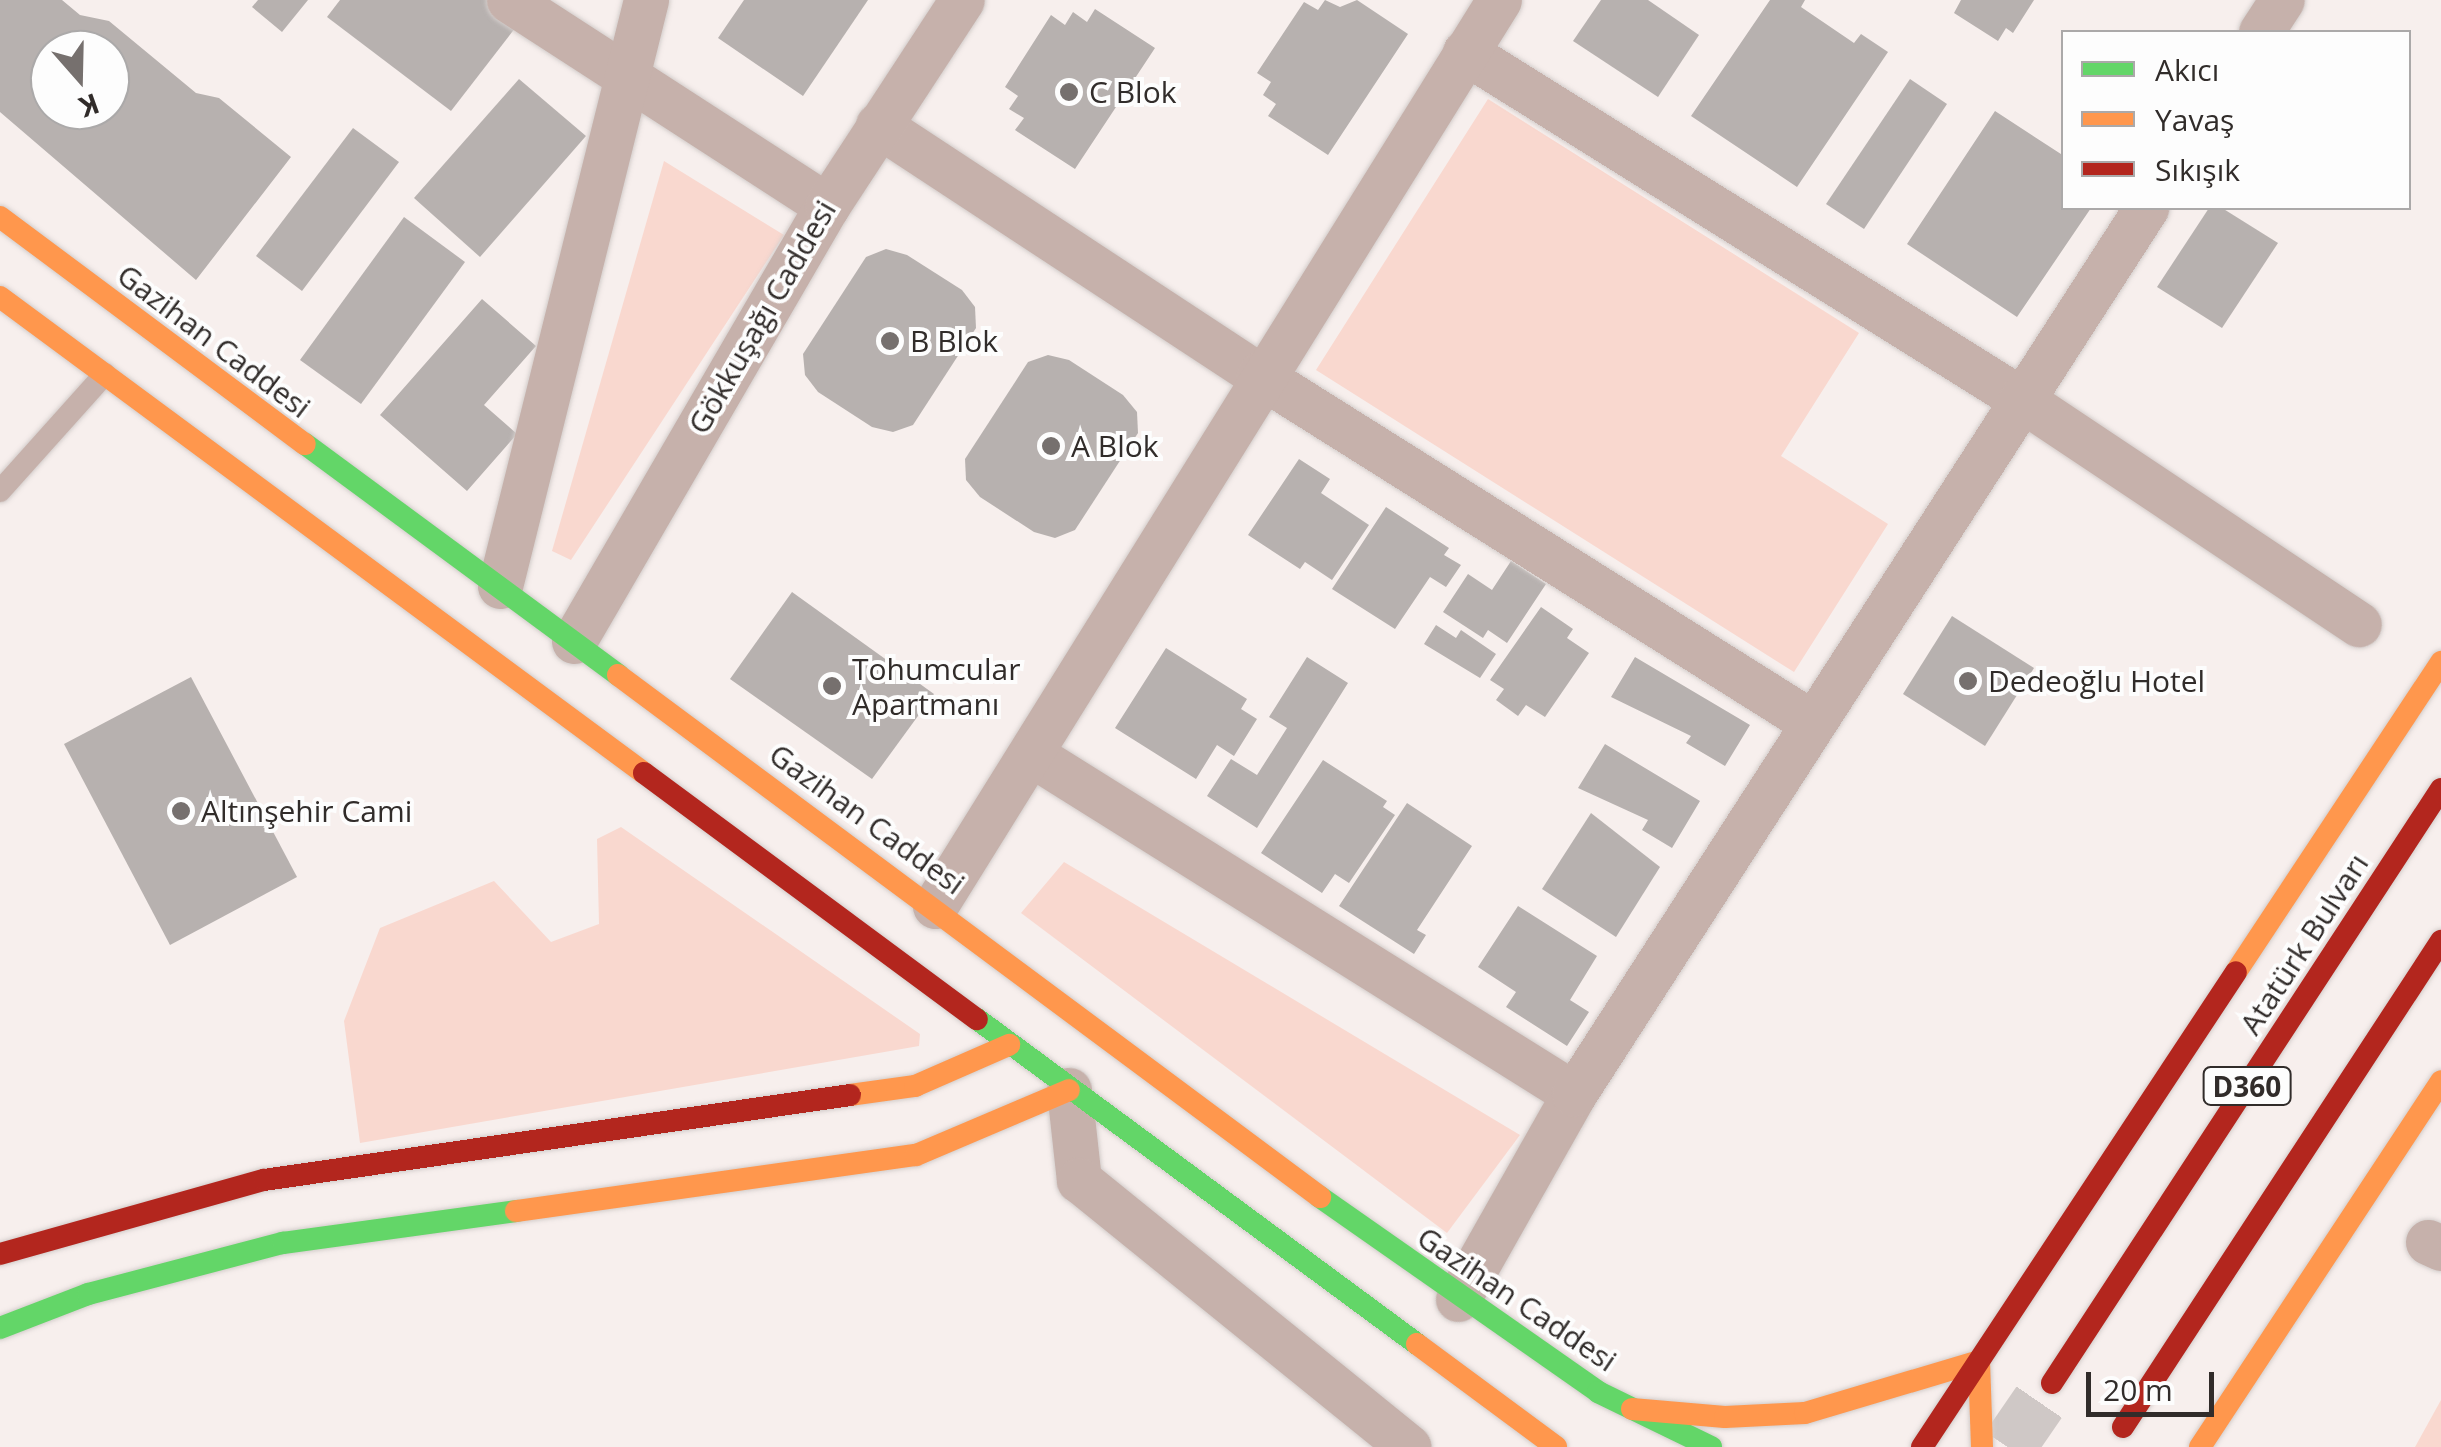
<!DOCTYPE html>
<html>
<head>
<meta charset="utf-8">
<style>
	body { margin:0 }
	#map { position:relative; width:2441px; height:1447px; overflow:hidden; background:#f7efed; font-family:"Open Sans",sans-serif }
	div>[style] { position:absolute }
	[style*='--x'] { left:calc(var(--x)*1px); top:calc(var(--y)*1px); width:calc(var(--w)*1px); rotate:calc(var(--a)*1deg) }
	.green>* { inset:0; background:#f9d8cf }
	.building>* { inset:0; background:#b7b1af }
	.highway-tunnel>* { height:55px; margin-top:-27.5px; transform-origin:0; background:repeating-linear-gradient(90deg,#cfc8c6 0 55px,transparent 0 83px) }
	.roads { filter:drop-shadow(0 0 2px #d3cdcb) drop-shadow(0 0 2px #d3cdcb) }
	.lane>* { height:22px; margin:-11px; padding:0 11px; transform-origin:11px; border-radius:11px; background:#c6b1ab }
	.street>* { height:45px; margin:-22.5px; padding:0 22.5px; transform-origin:22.5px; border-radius:22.5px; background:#c6b1ab }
	.fast>* { height:22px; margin:-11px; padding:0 11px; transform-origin:11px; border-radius:11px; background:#63d668 }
	.slow>* { height:22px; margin:-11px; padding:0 11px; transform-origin:11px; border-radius:11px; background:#ff974d }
	.jam>* { height:22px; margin:-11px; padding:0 11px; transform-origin:11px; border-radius:11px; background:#b3261e }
	.dots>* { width:28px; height:28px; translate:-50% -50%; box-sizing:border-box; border:5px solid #fdfdfd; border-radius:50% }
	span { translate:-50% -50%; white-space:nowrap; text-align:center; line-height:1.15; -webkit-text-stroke:8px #fdfdfd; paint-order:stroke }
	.shield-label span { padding:2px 8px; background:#fdfdfd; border:2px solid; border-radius:8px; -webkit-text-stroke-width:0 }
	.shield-label { font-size:28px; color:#312c2a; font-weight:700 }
	.poi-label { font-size:30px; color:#312c2a }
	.left { translate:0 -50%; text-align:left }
	.street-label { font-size:30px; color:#312c2a }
	.legend { position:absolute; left:2061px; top:30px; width:350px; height:180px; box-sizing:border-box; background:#fdfdfd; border:2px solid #aba9a9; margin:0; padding:12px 18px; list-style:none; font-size:30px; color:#312c2a }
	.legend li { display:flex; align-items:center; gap:20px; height:50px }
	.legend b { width:50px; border:2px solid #aba9a9 }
	.north { position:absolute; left:30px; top:30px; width:100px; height:100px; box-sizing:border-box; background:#fdfdfd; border:2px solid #aba9a9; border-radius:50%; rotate:160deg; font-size:28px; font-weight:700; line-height:40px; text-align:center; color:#312c2a }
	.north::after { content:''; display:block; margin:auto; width:35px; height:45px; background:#76706e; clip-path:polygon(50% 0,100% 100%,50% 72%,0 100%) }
	.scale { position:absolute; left:2086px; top:1372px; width:128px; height:45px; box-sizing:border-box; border:5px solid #312c2a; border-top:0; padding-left:12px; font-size:30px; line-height:35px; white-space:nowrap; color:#312c2a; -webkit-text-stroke:8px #fdfdfd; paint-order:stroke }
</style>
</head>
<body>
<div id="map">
	<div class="green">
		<i style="clip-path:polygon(1488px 99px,1859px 333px,1781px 456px,1888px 524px,1794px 672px,1316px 370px)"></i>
		<i style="clip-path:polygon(664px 161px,784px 235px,571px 560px,552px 551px)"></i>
		<i style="clip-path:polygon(621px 827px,920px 1034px,919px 1046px,360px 1143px,344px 1021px,380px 928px,494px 881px,551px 942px,599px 924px,597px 839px)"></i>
		<i style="clip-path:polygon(1064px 862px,1520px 1135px,1447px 1233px,1021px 913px)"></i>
		<i style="clip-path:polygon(2441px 1400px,2441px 1447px,2415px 1447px)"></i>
	</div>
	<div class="building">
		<i style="clip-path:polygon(evenodd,0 0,62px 0,80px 15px,109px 21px,196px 93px,219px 98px,291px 157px,196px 280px,0 112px,0 0,50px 50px,110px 50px,110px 110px,50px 110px,50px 50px)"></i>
		<i style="clip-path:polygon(258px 0,308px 0,282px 32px,252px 7px)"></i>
		<i style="clip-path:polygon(340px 0,488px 0,519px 23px,451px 111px,327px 17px)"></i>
		<i style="clip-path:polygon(744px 0,868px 0,803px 96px,718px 38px)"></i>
		<i style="clip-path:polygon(1325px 0,1340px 7px,1357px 0,1408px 34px,1328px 155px,1268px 116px,1276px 104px,1263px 95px,1271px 82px,1257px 73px,1304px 2px,1318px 10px)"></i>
		<i style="clip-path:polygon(1601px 0,1648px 0,1699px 35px,1658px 97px,1573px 41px)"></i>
		<i style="clip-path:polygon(1770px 0,1805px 0,1801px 7px,1854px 43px,1861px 34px,1888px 52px,1797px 187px,1691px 116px)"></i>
		<i style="clip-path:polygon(1961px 0,2034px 0,2013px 33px,2006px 28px,1998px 41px,1954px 13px)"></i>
		<i style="clip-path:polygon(1095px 9px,1155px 48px,1075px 169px,1015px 130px,1024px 118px,1009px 109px,1018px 96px,1005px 87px,1051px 15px,1065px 25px,1073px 12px,1087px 22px)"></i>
		<i style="clip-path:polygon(519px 79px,586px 136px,480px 257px,414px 198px)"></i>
		<i style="clip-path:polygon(1910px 79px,1947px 104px,1864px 229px,1826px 204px)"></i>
		<i style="clip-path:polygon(1995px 111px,2064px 156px,2064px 208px,2091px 208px,2017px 317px,1907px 244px)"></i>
		<i style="clip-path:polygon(353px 128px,399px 162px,302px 291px,256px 256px)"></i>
		<i style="clip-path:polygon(2209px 208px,2222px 208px,2278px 243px,2222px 328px,2157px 287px)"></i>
		<i style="clip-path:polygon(404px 217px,465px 262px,361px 404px,300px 360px)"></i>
		<i style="clip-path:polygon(886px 249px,907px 255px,962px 290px,975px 307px,976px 328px,913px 425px,893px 432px,872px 427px,818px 392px,805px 375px,803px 354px,866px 257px)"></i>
		<i style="clip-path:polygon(482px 299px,536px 346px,484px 405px,517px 434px,467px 491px,380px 415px)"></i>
		<i style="clip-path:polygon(1048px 355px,1069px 360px,1123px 395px,1137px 412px,1138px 433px,1075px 530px,1055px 538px,1034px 532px,980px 497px,966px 480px,965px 459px,1028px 362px)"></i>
		<i style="clip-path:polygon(1299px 459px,1330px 479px,1321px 493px,1369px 525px,1332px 580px,1305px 562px,1300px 569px,1248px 535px)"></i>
		<i style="clip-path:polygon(1386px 507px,1449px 548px,1444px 555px,1461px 565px,1446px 587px,1430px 577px,1395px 629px,1332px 589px)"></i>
		<i style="clip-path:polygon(1511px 561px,1546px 584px,1507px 643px,1488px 630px,1483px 638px,1443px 612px,1468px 574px,1492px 590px)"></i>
		<i style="clip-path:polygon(792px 592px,934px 694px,872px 779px,730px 679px)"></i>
		<i style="clip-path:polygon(1541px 607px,1573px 629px,1567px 638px,1589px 653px,1545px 717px,1526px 705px,1518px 716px,1496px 700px,1504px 689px,1490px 680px)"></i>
		<i style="clip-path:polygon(1952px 616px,2034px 668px,1985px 746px,1903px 694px)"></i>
		<i style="clip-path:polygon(1436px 625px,1456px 638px,1461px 630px,1496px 654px,1480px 678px,1424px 644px)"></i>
		<i style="clip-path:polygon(1166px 648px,1247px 699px,1241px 709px,1257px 719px,1234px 756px,1217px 745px,1196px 779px,1115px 728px)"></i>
		<i style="clip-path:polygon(1307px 657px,1348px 683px,1257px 828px,1207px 796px,1231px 759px,1257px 775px,1287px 728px,1269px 717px)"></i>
		<i style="clip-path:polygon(1635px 657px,1750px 725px,1725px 766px,1686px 743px,1691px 736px,1611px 697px)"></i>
		<i style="clip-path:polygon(191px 677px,297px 877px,170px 945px,64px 744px)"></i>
		<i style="clip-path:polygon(1605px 744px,1700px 801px,1672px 848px,1642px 830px,1648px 820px,1578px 788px)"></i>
		<i style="clip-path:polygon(1323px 760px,1387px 801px,1383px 807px,1395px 815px,1349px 883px,1335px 874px,1322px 893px,1261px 853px)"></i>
		<i style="clip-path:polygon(1407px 803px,1472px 846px,1417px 930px,1426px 935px,1414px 954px,1339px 906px)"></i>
		<i style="clip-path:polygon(1591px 813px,1660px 867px,1616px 937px,1542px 889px)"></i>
		<i style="clip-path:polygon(1518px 906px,1597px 956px,1570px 1000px,1589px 1012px,1567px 1046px,1506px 1007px,1516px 992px,1478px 967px)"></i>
	</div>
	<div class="highway-tunnel">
		<i style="--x:2008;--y:1447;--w:78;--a:-55.5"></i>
	</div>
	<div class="roads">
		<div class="lane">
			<i style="--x:0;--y:491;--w:157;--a:-48.1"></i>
		</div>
		<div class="street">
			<i style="--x:509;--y:0;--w:379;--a:32.9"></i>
			<i style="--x:2261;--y:32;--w:38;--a:-57"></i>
			<i style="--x:1465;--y:52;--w:655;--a:31.97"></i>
			<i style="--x:2021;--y:399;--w:406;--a:33.7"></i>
			<i style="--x:878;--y:125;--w:456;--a:33.3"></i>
			<i style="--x:1259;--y:375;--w:652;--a:32.15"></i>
			<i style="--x:500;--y:586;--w:604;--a:-76.01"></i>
			<i style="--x:574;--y:641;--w:503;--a:-59.82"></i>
			<i style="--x:827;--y:206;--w:246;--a:-56.8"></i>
			<i style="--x:1034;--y:756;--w:637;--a:32.04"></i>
			<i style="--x:935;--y:906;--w:1067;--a:-58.1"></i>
			<i style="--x:1069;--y:1090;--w:91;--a:83.7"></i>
			<i style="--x:1079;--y:1180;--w:424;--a:39"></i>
			<i style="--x:2428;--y:1242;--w:14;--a:25"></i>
			<i style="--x:1458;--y:1299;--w:236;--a:-60.5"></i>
			<i style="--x:1574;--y:1094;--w:1055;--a:-57.15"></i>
		</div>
		<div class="fast">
			<i style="--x:305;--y:444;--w:389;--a:36.4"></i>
			<i style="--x:977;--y:1019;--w:547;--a:36.45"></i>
			<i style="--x:1320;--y:1197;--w:340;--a:35"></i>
			<i style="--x:1598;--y:1392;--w:126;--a:26"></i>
			<i style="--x:0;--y:1328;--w:94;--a:-21.1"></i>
			<i style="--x:88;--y:1294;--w:202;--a:-14.7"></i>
			<i style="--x:283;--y:1243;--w:235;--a:-7.8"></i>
		</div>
		<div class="slow">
			<i style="--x:0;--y:217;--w:380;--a:36.7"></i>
			<i style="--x:0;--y:297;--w:801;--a:36.47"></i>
			<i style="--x:618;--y:675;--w:875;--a:36.63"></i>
			<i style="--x:2236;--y:972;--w:372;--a:-56.5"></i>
			<i style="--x:850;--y:1095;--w:66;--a:-7.9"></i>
			<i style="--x:915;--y:1086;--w:103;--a:-23.6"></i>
			<i style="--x:516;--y:1211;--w:404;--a:-8"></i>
			<i style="--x:916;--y:1155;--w:166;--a:-23"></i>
			<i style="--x:1417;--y:1344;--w:173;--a:36.5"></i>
			<i style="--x:1632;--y:1409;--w:93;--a:4.9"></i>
			<i style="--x:1725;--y:1417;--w:80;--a:-2.9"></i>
			<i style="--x:1805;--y:1413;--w:182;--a:-16.6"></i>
			<i style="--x:1979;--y:1361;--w:86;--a:88"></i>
			<i style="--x:2200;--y:1447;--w:438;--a:-56.6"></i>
		</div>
		<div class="jam">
			<i style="--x:644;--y:773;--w:414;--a:36.5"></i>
			<i style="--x:0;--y:1254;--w:274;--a:-15.7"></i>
			<i style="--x:264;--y:1180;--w:592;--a:-8.25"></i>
			<i style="--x:2052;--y:1383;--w:710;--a:-56.78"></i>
			<i style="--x:2123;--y:1427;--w:581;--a:-56.8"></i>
			<i style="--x:1922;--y:1447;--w:569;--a:-56.53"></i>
		</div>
	</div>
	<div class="dots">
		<i style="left:1069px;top:92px;background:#76706e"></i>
		<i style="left:890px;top:341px;background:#76706e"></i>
		<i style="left:1051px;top:446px;background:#76706e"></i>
		<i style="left:1968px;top:681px;background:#76706e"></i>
		<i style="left:832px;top:686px;background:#76706e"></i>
		<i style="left:181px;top:811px;background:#76706e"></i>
	</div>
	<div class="shield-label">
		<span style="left:2247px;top:1086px">D360</span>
	</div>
	<div class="poi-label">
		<span class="left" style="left:1089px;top:92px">C Blok</span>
		<span class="left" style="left:910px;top:341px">B Blok</span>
		<span class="left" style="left:1071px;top:446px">A Blok</span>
		<span class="left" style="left:852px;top:686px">Tohumcular<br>Apartmanı</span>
		<span class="left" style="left:1988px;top:681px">Dedeoğlu Hotel</span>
		<span class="left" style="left:201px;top:811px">Altınşehir Cami</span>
	</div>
	<div class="street-label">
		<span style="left:762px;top:317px;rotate:-60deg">Gökkuşağı Caddesi</span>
		<span style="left:214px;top:341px;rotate:37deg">Gazihan Caddesi</span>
		<span style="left:867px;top:819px;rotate:36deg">Gazihan Caddesi</span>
		<span style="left:2304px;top:944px;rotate:-57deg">Atatürk Bulvarı</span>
		<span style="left:1517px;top:1299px;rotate:34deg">Gazihan Caddesi</span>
	</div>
	<ul class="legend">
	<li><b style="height:12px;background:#63d668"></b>Akıcı</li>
	<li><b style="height:12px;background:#ff974d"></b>Yavaş</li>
	<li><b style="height:12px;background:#b3261e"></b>Sıkışık</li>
	</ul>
	<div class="north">K</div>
	<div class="scale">20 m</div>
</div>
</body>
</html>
